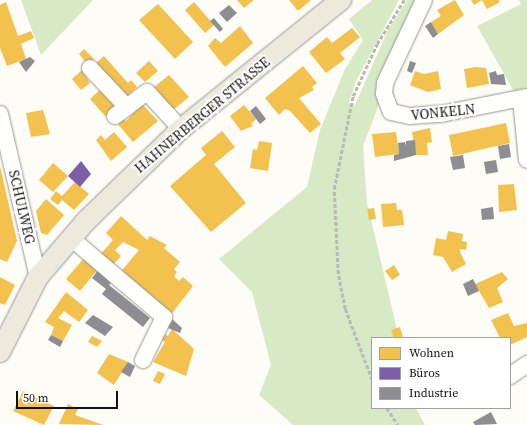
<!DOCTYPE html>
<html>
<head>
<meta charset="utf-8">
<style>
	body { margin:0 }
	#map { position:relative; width:527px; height:425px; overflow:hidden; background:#fdfcf7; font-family:"Source Serif 4",serif }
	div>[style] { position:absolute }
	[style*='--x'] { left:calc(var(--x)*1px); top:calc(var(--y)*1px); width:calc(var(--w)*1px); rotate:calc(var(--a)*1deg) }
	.forest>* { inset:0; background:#d8eac5 }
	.homes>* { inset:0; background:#f2c14e }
	.offices>* { inset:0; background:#7b5ea7 }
	.industry>* { inset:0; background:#8d8d92 }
	.path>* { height:2.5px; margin-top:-1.25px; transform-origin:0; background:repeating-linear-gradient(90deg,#b9b9b8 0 4px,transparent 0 6px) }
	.roads { filter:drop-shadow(0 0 1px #979795) drop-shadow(0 0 1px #979795) }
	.minor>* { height:16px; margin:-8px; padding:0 8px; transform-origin:8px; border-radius:8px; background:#fffffe }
	.major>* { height:20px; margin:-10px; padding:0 10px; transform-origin:10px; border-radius:10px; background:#ede9dc }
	span { translate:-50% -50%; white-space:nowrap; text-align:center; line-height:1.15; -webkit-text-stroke:4px #fff; paint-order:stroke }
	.street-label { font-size:14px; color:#111 }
	.legend { position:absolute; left:371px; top:337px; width:140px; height:72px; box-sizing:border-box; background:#fff; border:1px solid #a0a0a0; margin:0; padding:5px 7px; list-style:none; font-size:12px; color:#111 }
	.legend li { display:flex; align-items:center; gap:8px; height:20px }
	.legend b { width:20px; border:1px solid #a0a0a0 }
	.scale { position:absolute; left:16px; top:391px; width:102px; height:18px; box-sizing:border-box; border:2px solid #111; border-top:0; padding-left:5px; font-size:12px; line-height:14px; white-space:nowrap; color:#111; -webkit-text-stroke:3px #fff; paint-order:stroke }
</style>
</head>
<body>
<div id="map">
	<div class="forest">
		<i style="clip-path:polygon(21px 0,93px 0,41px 55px)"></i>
		<i style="clip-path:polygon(372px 0,399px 0,356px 81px,349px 103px,355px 105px,387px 32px,407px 0,419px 0,363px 146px,367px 203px,399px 338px,372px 338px,372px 408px,416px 408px,425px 425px,293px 425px,259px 395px,271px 365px,252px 292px,219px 259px,307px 187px,320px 130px,345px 69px,363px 40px,349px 19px)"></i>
		<i style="clip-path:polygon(519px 0,527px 0,527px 93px,516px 95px,477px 26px,521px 4px)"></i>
	</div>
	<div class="homes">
		<i style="clip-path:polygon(237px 0,254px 0,244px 8px)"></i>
		<i style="clip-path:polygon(289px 0,311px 0,298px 11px)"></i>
		<i style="clip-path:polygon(455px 0,464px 15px,438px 34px,431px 22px,441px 16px,437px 10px)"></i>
		<i style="clip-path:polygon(471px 0,499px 0,500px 2px,487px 9px,482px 0,474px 5px)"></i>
		<i style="clip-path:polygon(6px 2px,18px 36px,31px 31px,34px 38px,21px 44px,26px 59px,7px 66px,0 48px,0 5px)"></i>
		<i style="clip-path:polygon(194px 2px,214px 25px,205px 33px,185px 10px)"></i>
		<i style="clip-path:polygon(158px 4px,193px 42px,175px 59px,139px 20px)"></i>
		<i style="clip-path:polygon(240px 26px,253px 43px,225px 67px,208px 46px,215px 38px,221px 43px)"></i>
		<i style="clip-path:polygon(352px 28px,360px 37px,340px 53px,345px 59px,326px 73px,309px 52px,327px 37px,332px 43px)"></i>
		<i style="clip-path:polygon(84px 49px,94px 59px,88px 65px,79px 54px)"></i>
		<i style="clip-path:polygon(104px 56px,128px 83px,131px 80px,137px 87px,125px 98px,95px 64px)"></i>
		<i style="clip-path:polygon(149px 61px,158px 71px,145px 82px,136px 73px)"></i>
		<i style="clip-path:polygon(303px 66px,317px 83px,312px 87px,314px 90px,299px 98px,321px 124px,310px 133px,290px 111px,285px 109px,279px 115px,265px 98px)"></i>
		<i style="clip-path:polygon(476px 67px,486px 68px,489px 84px,467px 88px,464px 69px)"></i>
		<i style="clip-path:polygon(82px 70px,90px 83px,81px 90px,72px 79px)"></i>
		<i style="clip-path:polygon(415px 71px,424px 74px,438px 71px,441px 89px,428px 92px,410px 85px)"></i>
		<i style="clip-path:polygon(169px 75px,189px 97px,173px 110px,154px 87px)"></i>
		<i style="clip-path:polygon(101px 89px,117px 106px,105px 116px,90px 99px)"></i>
		<i style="clip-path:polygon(142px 104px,158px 121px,133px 142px,117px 123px,123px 118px,126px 121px)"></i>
		<i style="clip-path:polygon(244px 105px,256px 119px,251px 124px,253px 126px,241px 131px,230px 116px)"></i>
		<i style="clip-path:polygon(43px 110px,50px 134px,31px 137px,26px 113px)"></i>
		<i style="clip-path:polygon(506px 123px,510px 143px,453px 156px,449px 135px)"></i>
		<i style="clip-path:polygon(430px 128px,432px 142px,427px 143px,428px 155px,416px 155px,412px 132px)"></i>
		<i style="clip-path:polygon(222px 131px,235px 147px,214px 164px,246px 203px,211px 232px,170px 186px,206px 155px,201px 148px)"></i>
		<i style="clip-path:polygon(114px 132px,127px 147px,111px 161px,96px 140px,101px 135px,105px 140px)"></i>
		<i style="clip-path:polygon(396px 132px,399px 154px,375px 157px,372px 134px)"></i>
		<i style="clip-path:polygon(259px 141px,272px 143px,268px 171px,250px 168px,253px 149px,257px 150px)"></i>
		<i style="clip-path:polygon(53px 163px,68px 176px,53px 192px,39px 180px)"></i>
		<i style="clip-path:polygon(0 166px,17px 241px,7px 262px,0 259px)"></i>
		<i style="clip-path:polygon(75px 182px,89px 194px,74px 210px,62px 200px,58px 205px,50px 199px,56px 191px,62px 196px)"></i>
		<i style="clip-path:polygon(514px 184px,517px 210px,499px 212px,498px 185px)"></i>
		<i style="clip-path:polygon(46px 199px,64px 215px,47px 235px,41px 233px,36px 211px)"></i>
		<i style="clip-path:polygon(396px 203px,397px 210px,402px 210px,404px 225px,383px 227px,381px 204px)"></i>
		<i style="clip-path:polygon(374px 208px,376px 219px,369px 220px,367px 209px)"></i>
		<i style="clip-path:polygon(121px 216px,147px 240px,150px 236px,167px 245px,164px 248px,180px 262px,174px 269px,177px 272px,174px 276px,179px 281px,183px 277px,193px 286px,170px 316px,119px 274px,139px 250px,123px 242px,115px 250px,121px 256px,110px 268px,98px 257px,113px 240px,106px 233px)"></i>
		<i style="clip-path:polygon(448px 231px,463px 234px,462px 241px,467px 242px,466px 250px,460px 249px,460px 252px,466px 264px,452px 272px,443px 257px,433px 255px,436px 238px,446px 240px)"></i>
		<i style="clip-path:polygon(85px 257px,99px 268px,80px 291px,66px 279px)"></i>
		<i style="clip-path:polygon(394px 265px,400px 275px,392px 280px,385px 271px)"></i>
		<i style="clip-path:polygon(502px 272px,508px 279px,497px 288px,503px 302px,489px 308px,475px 284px)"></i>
		<i style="clip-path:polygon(0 277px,15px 285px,5px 305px,0 303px)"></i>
		<i style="clip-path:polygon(66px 292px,88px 310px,79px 322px,64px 311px,58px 318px,72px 325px,63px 341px,51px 335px,54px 327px,45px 322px)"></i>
		<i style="clip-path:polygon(508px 313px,514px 326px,527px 323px,527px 337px,510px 345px,510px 338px,500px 338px,491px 320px)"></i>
		<i style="clip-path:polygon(400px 327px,403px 338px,394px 338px,391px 330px)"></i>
		<i style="clip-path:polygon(172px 329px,194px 349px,186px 376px,153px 362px,165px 342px,162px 340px,164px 334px,168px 336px)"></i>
		<i style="clip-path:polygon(92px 336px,102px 341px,97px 347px,88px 342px)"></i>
		<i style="clip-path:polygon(109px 354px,128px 362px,114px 385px,97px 373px)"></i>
		<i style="clip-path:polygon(158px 371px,165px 374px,160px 384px,153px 381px)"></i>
		<i style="clip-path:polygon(23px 391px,54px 406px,44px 425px,13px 411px)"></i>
		<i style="clip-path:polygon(68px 404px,78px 409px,75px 415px,103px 425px,59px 424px)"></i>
	</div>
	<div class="offices">
		<i style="clip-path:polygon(81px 161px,91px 174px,80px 187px,68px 176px)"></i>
	</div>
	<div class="industry">
		<i style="clip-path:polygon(229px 5px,237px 13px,227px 22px,219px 13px)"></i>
		<i style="clip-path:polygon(214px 18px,223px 29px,220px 32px,210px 21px)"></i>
		<i style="clip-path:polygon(431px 22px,438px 34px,433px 38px,425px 26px)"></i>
		<i style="clip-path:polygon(30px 57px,35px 61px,26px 72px,19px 62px)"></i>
		<i style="clip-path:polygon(410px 61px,416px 63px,412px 73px,407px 71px)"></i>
		<i style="clip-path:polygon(496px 71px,497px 75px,504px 74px,506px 85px,491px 84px,489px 73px)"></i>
		<i style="clip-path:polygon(256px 106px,266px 119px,260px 124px,250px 111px)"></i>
		<i style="clip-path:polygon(415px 140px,416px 155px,394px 161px,394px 155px,399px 154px,398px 143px,405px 142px,406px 146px,406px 141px)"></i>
		<i style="clip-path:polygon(509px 144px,511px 157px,500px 159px,498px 146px)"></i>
		<i style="clip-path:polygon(463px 155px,465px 168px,453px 170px,450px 157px)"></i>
		<i style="clip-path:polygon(496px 160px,498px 172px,486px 174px,484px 162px)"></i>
		<i style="clip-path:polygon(493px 207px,494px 219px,482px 220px,481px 209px)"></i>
		<i style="clip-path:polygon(99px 269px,113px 280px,109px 285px,150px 318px,143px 327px,102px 294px,106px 289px,92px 278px)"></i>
		<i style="clip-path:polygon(473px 279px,479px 291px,468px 296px,463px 284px)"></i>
		<i style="clip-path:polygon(93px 315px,113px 327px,105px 336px,85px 323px)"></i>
		<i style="clip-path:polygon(172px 319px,182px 328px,180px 333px,168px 328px)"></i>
		<i style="clip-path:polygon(51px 335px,63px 341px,60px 347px,48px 340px)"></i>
		<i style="clip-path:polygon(128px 362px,135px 366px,130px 377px,121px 372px)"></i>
		<i style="clip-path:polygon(491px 412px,497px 424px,475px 425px,473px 422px)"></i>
	</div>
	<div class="path">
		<i style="--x:372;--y:380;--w:76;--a:-110.8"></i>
		<i style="--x:345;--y:309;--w:36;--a:-101"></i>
		<i style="--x:338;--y:274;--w:85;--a:-92.7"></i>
		<i style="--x:334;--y:189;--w:95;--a:-78.5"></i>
		<i style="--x:353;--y:96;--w:57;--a:-65.2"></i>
		<i style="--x:377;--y:44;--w:52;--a:-58.5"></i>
		<i style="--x:387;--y:408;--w:20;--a:57"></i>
	</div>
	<div class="roads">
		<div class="minor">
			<i style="--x:424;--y:0;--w:92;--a:115.2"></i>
			<i style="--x:385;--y:83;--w:11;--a:95"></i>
			<i style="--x:384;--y:94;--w:19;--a:69"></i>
			<i style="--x:391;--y:112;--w:19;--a:12"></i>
			<i style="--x:410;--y:116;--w:31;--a:-4"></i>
			<i style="--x:441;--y:114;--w:88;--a:-11.2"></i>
			<i style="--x:90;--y:68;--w:54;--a:46.5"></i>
			<i style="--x:521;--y:99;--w:61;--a:84.4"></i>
			<i style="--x:0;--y:114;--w:167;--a:76.9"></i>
			<i style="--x:115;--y:116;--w:40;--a:-37"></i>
			<i style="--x:147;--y:92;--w:50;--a:47.4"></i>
			<i style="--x:72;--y:239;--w:121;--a:40.3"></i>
			<i style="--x:164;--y:317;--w:48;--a:116"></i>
			<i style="--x:510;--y:376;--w:21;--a:-35"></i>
		</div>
		<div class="major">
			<i style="--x:0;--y:352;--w:84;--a:-63.1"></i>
			<i style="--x:38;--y:277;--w:74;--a:-49.4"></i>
			<i style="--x:86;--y:221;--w:132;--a:-44.1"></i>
			<i style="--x:181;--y:129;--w:206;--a:-38.9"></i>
		</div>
	</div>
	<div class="street-label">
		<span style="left:443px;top:112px;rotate:-6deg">VONKELN</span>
		<span style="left:202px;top:115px;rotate:-40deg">HAHNERBERGER STRASSE</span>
		<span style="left:22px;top:207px;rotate:77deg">SCHULWEG</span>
	</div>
	<ul class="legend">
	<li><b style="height:11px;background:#f2c14e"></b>Wohnen</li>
	<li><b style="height:11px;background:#7b5ea7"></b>Büros</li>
	<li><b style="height:11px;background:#8d8d92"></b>Industrie</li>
	</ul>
	<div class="scale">50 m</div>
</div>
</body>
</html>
